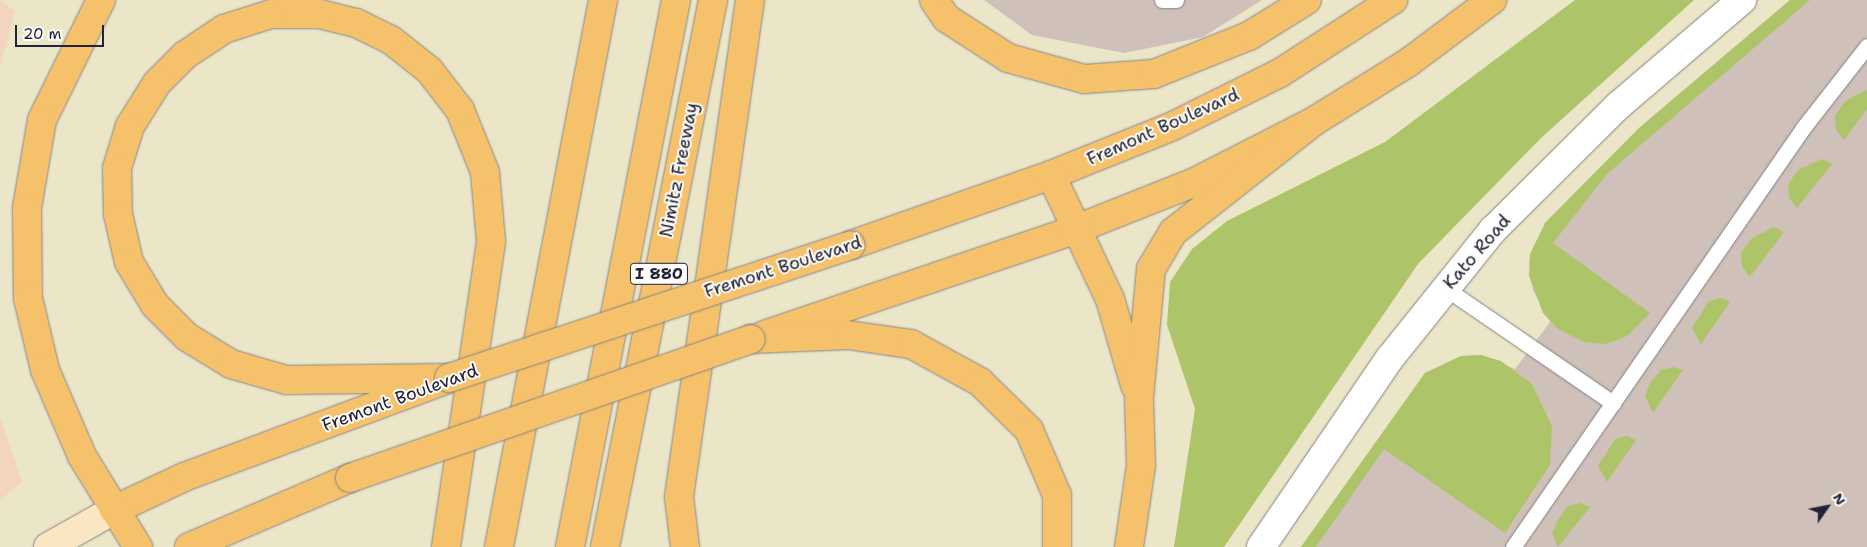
<!DOCTYPE html>
<html>
<head>
<meta charset="utf-8">
<style>
	body { margin:0 }
	#map { position:relative; width:1867px; height:547px; overflow:hidden; background:#ece6c9; font-family:"Shantell Sans",sans-serif }
	div>[style] { position:absolute }
	[style*='--x'] { left:calc(var(--x)*1px); top:calc(var(--y)*1px); width:calc(var(--w)*1px); rotate:calc(var(--a)*1deg) }
	.built>* { inset:0; background:#f3d4be }
	.industrial>* { inset:0; background:#cfc0ba }
	.green>* { inset:0; background:#aec469 }
	.roads { filter:drop-shadow(0 0 1px #878482) drop-shadow(0 0 1px #878482) }
	.service>* { height:15px; margin:-7.5px; padding:0 7.5px; transform-origin:7.5px; border-radius:7.5px; background:#fff }
	.minor>* { height:28px; margin:-14px; padding:0 14px; transform-origin:14px; border-radius:14px; background:#fff }
	.secondary>* { height:28px; margin:-14px; padding:0 14px; transform-origin:14px; border-radius:14px; background:#fbe6c4 }
	.primary>* { height:28px; margin:-14px; padding:0 14px; transform-origin:14px; border-radius:14px; background:#f5c16b }
	.motorway>* { height:28px; margin:-14px; padding:0 14px; transform-origin:14px; border-radius:14px; background:#f5c16b }
	.bridges { filter:drop-shadow(0 0 1px #878482) drop-shadow(0 0 1px #878482) }
	.primary-bridge>* { height:28px; margin:-14px; padding:0 14px; transform-origin:14px; border-radius:14px; background:#f5c16b }
	span { translate:-50% -50%; white-space:nowrap; text-align:center; line-height:1.15; -webkit-text-stroke:4px #fdfcf7; paint-order:stroke }
	.shield-label span { padding:1px 4px; background:#fdfcf7; border:1px solid; border-radius:4px; -webkit-text-stroke-width:0 }
	.shield-label { font-size:16px; color:#22223b; font-weight:700 }
	.street-label { font-size:18px; color:#22223b }
	.north { position:absolute; left:1802px; top:482px; width:50px; height:50px; -webkit-text-stroke:4px #fdfcf7; paint-order:stroke; rotate:57deg; font-size:14px; font-weight:700; line-height:20px; text-align:center; color:#22223b }
	.north::after { content:''; display:block; margin:auto; width:18px; height:22px; background:#22223b; clip-path:polygon(50% 0,100% 100%,50% 72%,0 100%) }
	.scale { position:absolute; left:15px; top:25px; width:89px; height:22px; box-sizing:border-box; border:2px solid #22223b; border-top:0; padding-left:6px; font-size:15px; line-height:18px; white-space:nowrap; color:#22223b; -webkit-text-stroke:4px #fdfcf7; paint-order:stroke }
</style>
</head>
<body>
<div id="map">
	<div class="built">
		<i style="clip-path:polygon(0 0,15px 11px,0 68px)"></i>
		<i style="clip-path:polygon(0 417px,22px 482px,0 500px)"></i>
	</div>
	<div class="industrial">
		<i style="clip-path:polygon(984px 0,1262px 0,1203px 37px,1124px 53px,1032px 35px)"></i>
		<i style="clip-path:polygon(1790px 0,1867px 0,1867px 547px,1301px 547px,1425px 373px,1461px 356px,1481px 355px,1515px 369px,1550px 322px,1533px 290px,1529px 263px,1545px 223px,1639px 128px)"></i>
	</div>
	<div class="green">
		<i style="clip-path:polygon(1575px 0,1694px 0,1541px 138px,1418px 264px,1224px 547px,1174px 547px,1195px 409px,1167px 325px,1170px 282px,1192px 249px,1227px 221px,1385px 142px)"></i>
		<i style="clip-path:polygon(1790px 0,1810px 0,1607px 174px,1553px 243px,1650px 313px,1627px 336px,1606px 344px,1584px 342px,1558px 329px,1543px 313px,1529px 276px,1530px 254px,1545px 223px,1639px 128px)"></i>
		<i style="clip-path:polygon(1867px 90px,1867px 109px,1844px 140px,1836px 130px,1835px 116px,1845px 101px)"></i>
		<i style="clip-path:polygon(1822px 159px,1832px 164px,1797px 208px,1789px 198px,1788px 184px,1798px 170px)"></i>
		<i style="clip-path:polygon(1774px 227px,1784px 232px,1750px 277px,1742px 267px,1741px 253px,1751px 239px)"></i>
		<i style="clip-path:polygon(1721px 298px,1730px 302px,1701px 344px,1692px 328px,1709px 301px)"></i>
		<i style="clip-path:polygon(1481px 355px,1501px 361px,1532px 384px,1552px 426px,1550px 465px,1505px 533px,1384px 449px,1316px 547px,1301px 547px,1425px 373px,1461px 356px)"></i>
		<i style="clip-path:polygon(1673px 367px,1683px 370px,1653px 413px,1645px 396px,1650px 383px,1661px 370px)"></i>
		<i style="clip-path:polygon(1627px 436px,1636px 440px,1607px 482px,1598px 466px,1615px 439px)"></i>
		<i style="clip-path:polygon(1580px 503px,1590px 507px,1558px 547px,1552px 533px,1558px 520px,1568px 506px)"></i>
	</div>
	<div class="roads">
		<div class="service">
			<i style="--x:1162;--y:0;--w:14;--a:0"></i>
			<i style="--x:1445;--y:288;--w:204;--a:34.4"></i>
			<i style="--x:1513;--y:547;--w:510;--a:-55.31"></i>
			<i style="--x:1803;--y:128;--w:104;--a:-52"></i>
		</div>
		<div class="minor">
			<i style="--x:1261;--y:547;--w:229;--a:-55.7"></i>
			<i style="--x:1390;--y:358;--w:164;--a:-51.2"></i>
			<i style="--x:1493;--y:230;--w:177;--a:-44.8"></i>
			<i style="--x:1619;--y:105;--w:162;--a:-40.5"></i>
		</div>
		<div class="secondary">
			<i style="--x:48;--y:547;--w:76;--a:-29.3"></i>
		</div>
		<div class="primary">
			<i style="--x:851;--y:245;--w:212;--a:-19.3"></i>
			<i style="--x:1051;--y:175;--w:131;--a:-21.9"></i>
			<i style="--x:1173;--y:126;--w:119;--a:-26.4"></i>
			<i style="--x:1280;--y:73;--w:135;--a:-32.9"></i>
			<i style="--x:764;--y:335;--w:327;--a:-18.7"></i>
			<i style="--x:1074;--y:230;--w:128;--a:-21.6"></i>
			<i style="--x:1193;--y:183;--w:138;--a:-27.1"></i>
			<i style="--x:1316;--y:120;--w:110;--a:-31.9"></i>
			<i style="--x:1409;--y:62;--w:104;--a:-36.8"></i>
			<i style="--x:114;--y:510;--w:77;--a:-25.2"></i>
			<i style="--x:184;--y:477;--w:281;--a:-20.4"></i>
			<i style="--x:189;--y:547;--w:175;--a:-23.2"></i>
		</div>
		<div class="motorway">
			<i style="--x:101;--y:0;--w:134;--a:116.2"></i>
			<i style="--x:42;--y:120;--w:89;--a:99.7"></i>
			<i style="--x:27;--y:208;--w:90;--a:89.4"></i>
			<i style="--x:28;--y:298;--w:74;--a:76.7"></i>
			<i style="--x:45;--y:370;--w:94;--a:66.7"></i>
			<i style="--x:82;--y:456;--w:107;--a:58.4"></i>
			<i style="--x:934;--y:0;--w:22;--a:56"></i>
			<i style="--x:946;--y:18;--w:74;--a:32.8"></i>
			<i style="--x:1008;--y:58;--w:79;--a:15.4"></i>
			<i style="--x:1084;--y:79;--w:70;--a:-4.1"></i>
			<i style="--x:1154;--y:74;--w:102;--a:-21.8"></i>
			<i style="--x:1249;--y:36;--w:68;--a:-31.8"></i>
			<i style="--x:1051;--y:175;--w:137;--a:64.6"></i>
			<i style="--x:1110;--y:299;--w:90;--a:73.8"></i>
			<i style="--x:751;--y:339;--w:97;--a:-2.4"></i>
			<i style="--x:848;--y:335;--w:64;--a:8.1"></i>
			<i style="--x:911;--y:344;--w:79;--a:28.8"></i>
			<i style="--x:980;--y:382;--w:69;--a:44.4"></i>
			<i style="--x:1029;--y:430;--w:71;--a:66.7"></i>
			<i style="--x:1057;--y:495;--w:52;--a:90"></i>
			<i style="--x:446;--y:547;--w:309;--a:-81.6"></i>
			<i style="--x:491;--y:241;--w:69;--a:-95"></i>
			<i style="--x:485;--y:172;--w:67;--a:-112"></i>
			<i style="--x:460;--y:110;--w:51;--a:-127.8"></i>
			<i style="--x:429;--y:70;--w:48;--a:-141.7"></i>
			<i style="--x:391;--y:40;--w:39;--a:-154"></i>
			<i style="--x:356;--y:23;--w:37;--a:-166"></i>
			<i style="--x:320;--y:14;--w:49;--a:180"></i>
			<i style="--x:271;--y:14;--w:49;--a:162.3"></i>
			<i style="--x:224;--y:29;--w:47;--a:146.3"></i>
			<i style="--x:185;--y:55;--w:40;--a:135"></i>
			<i style="--x:157;--y:83;--w:51;--a:122.1"></i>
			<i style="--x:130;--y:126;--w:44;--a:107.2"></i>
			<i style="--x:117;--y:168;--w:46;--a:88.8"></i>
			<i style="--x:118;--y:214;--w:49;--a:77.1"></i>
			<i style="--x:129;--y:262;--w:50;--a:58.8"></i>
			<i style="--x:155;--y:305;--w:45;--a:45"></i>
			<i style="--x:187;--y:337;--w:52;--a:31.5"></i>
			<i style="--x:231;--y:364;--w:57;--a:16.2"></i>
			<i style="--x:286;--y:380;--w:163;--a:-0.7"></i>
			<i style="--x:499;--y:547;--w:557;--a:-79.23"></i>
			<i style="--x:570;--y:547;--w:557;--a:-79.03"></i>
			<i style="--x:605;--y:547;--w:558;--a:-78.83"></i>
			<i style="--x:685;--y:547;--w:50;--a:-96.8"></i>
			<i style="--x:679;--y:497;--w:502;--a:-81.87"></i>
			<i style="--x:1129;--y:547;--w:82;--a:-81.6"></i>
			<i style="--x:1141;--y:466;--w:68;--a:-91.7"></i>
			<i style="--x:1139;--y:398;--w:130;--a:-84.7"></i>
			<i style="--x:1151;--y:269;--w:43;--a:-59.3"></i>
			<i style="--x:1173;--y:232;--w:182;--a:-38.1"></i>
		</div>
	</div>
	<div class="bridges">
		<div class="primary-bridge">
			<i style="--x:449;--y:378;--w:423;--a:-18.3"></i>
			<i style="--x:350;--y:478;--w:424;--a:-19.1"></i>
		</div>
	</div>
	<div class="shield-label">
		<span style="left:659px;top:274px">I 880</span>
	</div>
	<div class="street-label">
		<span style="left:1163px;top:127px;rotate:-24deg">Fremont Boulevard</span>
		<span style="left:679px;top:170px;rotate:-79deg">Nimitz Freeway</span>
		<span style="left:1477px;top:252px;rotate:-49deg">Kato Road</span>
		<span style="left:783px;top:267px;rotate:-18deg">Fremont Boulevard</span>
		<span style="left:400px;top:398px;rotate:-20deg">Fremont Boulevard</span>
	</div>
	<div class="north">N</div>
	<div class="scale">20 m</div>
</div>
</body>
</html>
